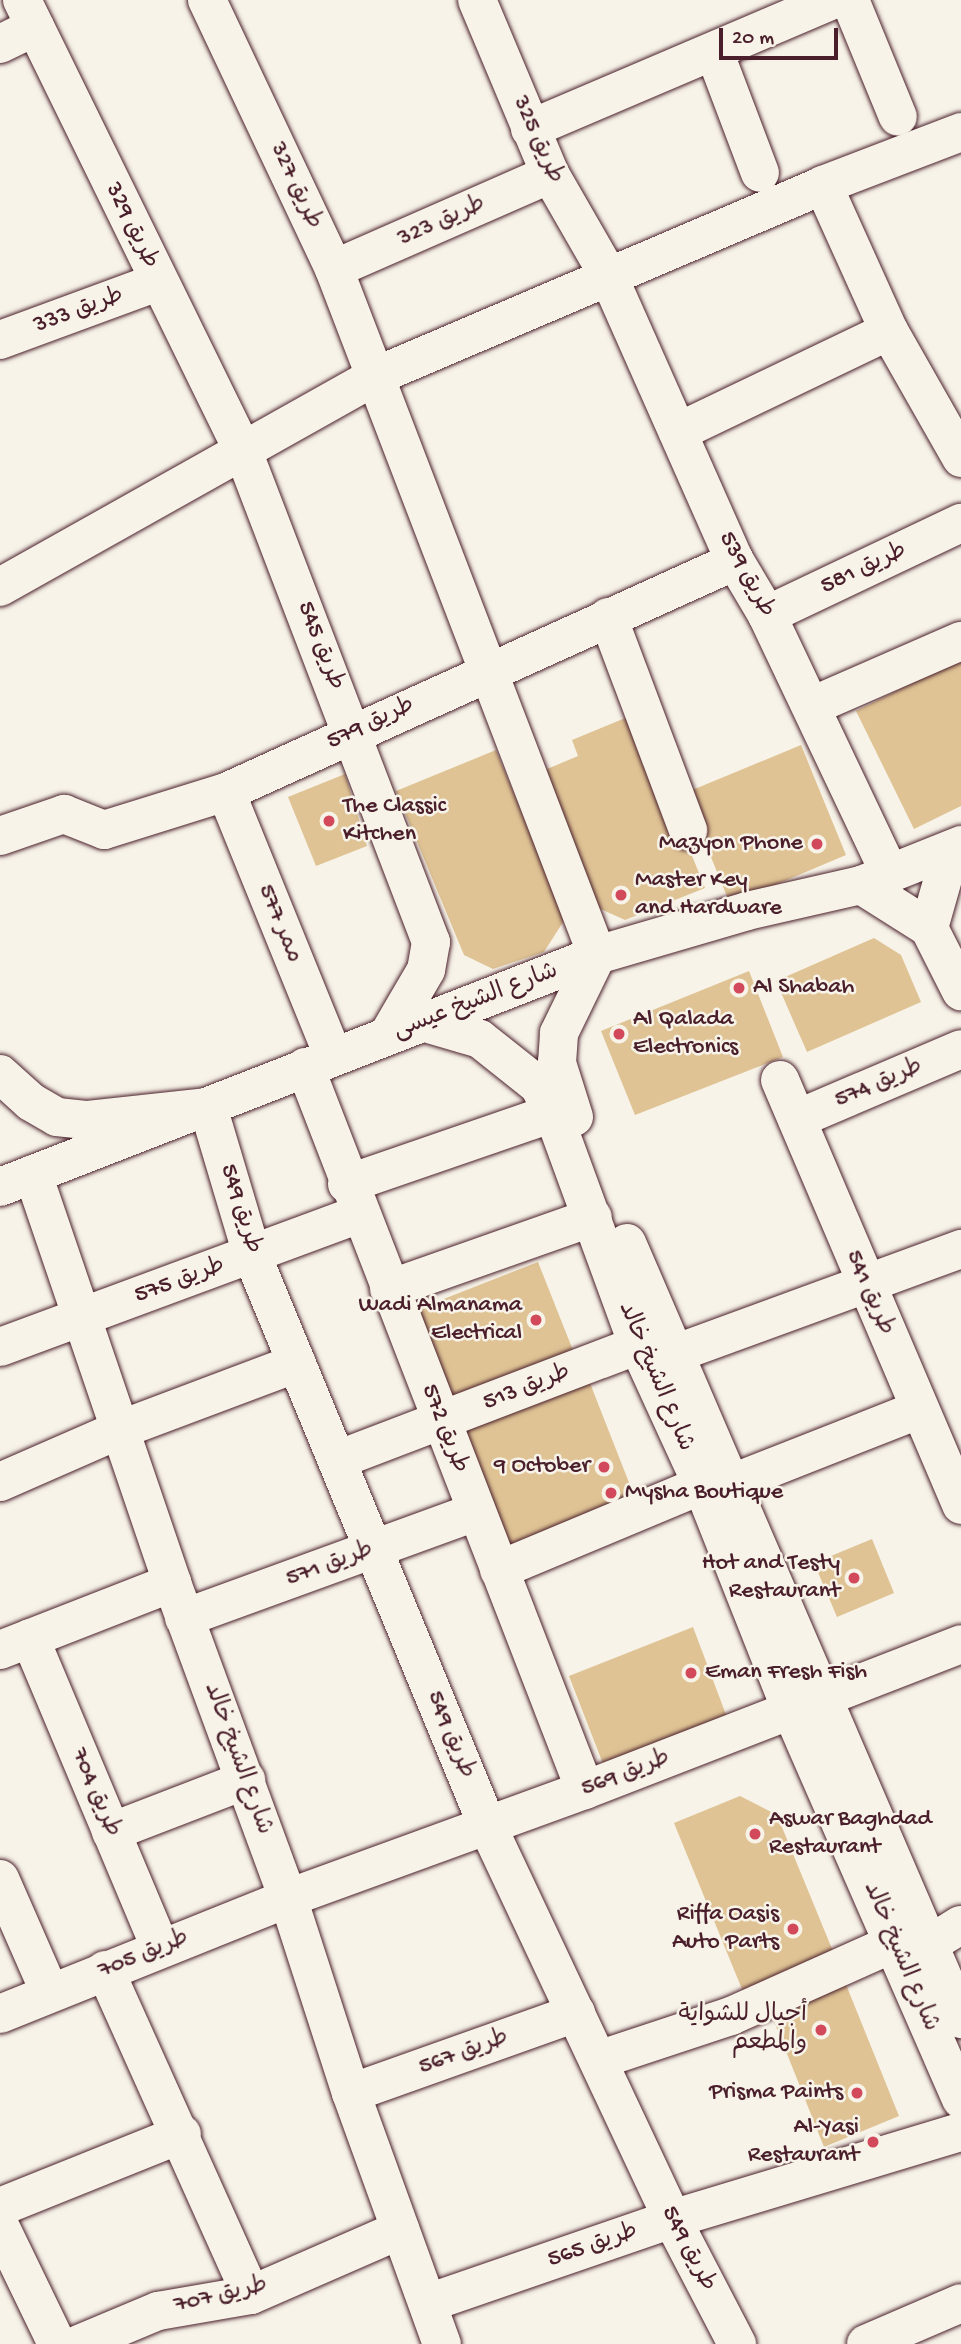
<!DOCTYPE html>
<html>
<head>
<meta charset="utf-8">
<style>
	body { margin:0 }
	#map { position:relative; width:961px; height:2344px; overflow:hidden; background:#f7f3e8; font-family:"Gochi Hand","Playpen Sans Arabic",sans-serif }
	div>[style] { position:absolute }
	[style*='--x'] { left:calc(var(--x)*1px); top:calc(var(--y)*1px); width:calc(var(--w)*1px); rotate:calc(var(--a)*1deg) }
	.building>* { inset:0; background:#dfc394 }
	.roads { filter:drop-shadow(0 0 2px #4a1f2b) drop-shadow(0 0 2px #4a1f2b) }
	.minor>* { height:38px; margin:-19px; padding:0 19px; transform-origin:19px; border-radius:19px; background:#f7f3e8 }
	.dots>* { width:19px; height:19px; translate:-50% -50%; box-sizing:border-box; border:4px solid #f7f3e8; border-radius:50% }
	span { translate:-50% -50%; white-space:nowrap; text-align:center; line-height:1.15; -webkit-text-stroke:5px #f7f3e8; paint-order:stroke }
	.street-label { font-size:24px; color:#4a1f2b }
	.poi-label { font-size:24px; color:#4a1f2b }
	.left { translate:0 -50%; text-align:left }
	.right { translate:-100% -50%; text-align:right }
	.scale { position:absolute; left:719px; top:28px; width:119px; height:32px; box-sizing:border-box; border:4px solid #4a1f2b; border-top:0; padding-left:9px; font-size:21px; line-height:24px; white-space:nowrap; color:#4a1f2b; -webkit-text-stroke:5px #f7f3e8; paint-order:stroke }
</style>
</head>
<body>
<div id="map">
	<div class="building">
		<i style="clip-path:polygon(961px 659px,961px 806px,914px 829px,856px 711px)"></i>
		<i style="clip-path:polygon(635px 714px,705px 888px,625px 920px,594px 906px,540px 772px,578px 756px,572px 740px)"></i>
		<i style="clip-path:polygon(801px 745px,846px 855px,730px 904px,685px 793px)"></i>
		<i style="clip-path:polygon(496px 750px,565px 919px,544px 952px,493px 969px,464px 955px,396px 791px)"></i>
		<i style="clip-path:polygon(345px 774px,367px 846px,316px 866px,288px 797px)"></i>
		<i style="clip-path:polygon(874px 938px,901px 955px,921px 1002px,807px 1052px,776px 981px)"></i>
		<i style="clip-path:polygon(749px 971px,783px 1057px,635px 1115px,601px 1031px)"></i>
		<i style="clip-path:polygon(538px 1262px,578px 1363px,458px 1411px,418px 1309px)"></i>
		<i style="clip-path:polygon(588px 1378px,637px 1503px,511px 1552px,463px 1427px)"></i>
		<i style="clip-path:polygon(872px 1539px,894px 1593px,837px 1617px,814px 1563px)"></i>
		<i style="clip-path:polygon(693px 1627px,728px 1720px,605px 1769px,569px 1676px)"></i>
		<i style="clip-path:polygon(740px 1796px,777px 1815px,837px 1961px,746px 1999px,674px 1823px)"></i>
		<i style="clip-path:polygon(845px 1982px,899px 2116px,824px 2147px,770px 2011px)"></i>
	</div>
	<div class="roads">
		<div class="minor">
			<i style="--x:22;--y:0;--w:502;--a:63.89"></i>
			<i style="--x:243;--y:451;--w:526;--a:69.05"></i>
			<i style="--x:431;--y:942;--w:28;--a:100"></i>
			<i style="--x:426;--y:970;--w:75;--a:120.3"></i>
			<i style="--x:207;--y:0;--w:297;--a:64.7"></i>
			<i style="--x:334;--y:269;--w:735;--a:69.02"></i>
			<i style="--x:477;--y:0;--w:189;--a:67.2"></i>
			<i style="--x:550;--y:174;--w:116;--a:60.1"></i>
			<i style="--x:608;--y:275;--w:313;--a:66.1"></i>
			<i style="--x:735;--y:561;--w:63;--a:59.3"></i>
			<i style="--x:767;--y:615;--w:284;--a:64.6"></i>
			<i style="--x:850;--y:0;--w:126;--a:67.7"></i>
			<i style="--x:0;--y:44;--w:39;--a:-26"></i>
			<i style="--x:715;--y:54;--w:127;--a:69.3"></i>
			<i style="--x:530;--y:129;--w:329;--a:-23.1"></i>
			<i style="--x:823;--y:185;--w:160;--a:65.7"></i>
			<i style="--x:889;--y:331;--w:146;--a:60.4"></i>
			<i style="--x:334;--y:269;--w:236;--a:-23.7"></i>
			<i style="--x:0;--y:340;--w:168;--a:-20.2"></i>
			<i style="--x:678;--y:432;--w:234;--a:-25.6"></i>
			<i style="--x:0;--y:587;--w:431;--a:-29.3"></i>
			<i style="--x:376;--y:376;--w:486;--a:-23.1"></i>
			<i style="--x:823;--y:185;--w:148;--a:-21"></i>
			<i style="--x:767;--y:615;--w:215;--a:-25.4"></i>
			<i style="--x:608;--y:617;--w:228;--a:69.4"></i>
			<i style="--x:812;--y:706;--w:163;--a:-23.6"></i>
			<i style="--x:226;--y:792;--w:284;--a:67.9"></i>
			<i style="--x:0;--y:836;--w:68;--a:-19"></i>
			<i style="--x:64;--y:814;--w:43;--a:21.8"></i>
			<i style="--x:104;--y:830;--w:128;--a:-17.3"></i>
			<i style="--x:226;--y:792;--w:559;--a:-24.41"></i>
			<i style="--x:861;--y:885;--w:80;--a:32.3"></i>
			<i style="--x:929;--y:928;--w:71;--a:63.1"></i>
			<i style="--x:929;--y:928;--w:81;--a:-74.2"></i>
			<i style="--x:422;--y:1022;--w:60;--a:16.3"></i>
			<i style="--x:480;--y:1039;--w:75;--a:38.5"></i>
			<i style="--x:539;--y:1086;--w:30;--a:63"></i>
			<i style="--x:553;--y:1113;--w:247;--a:69.9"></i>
			<i style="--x:638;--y:1345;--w:154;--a:65.4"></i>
			<i style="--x:702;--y:1485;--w:242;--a:68.4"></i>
			<i style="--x:791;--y:1710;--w:425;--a:66.4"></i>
			<i style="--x:305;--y:1067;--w:775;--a:68.83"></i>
			<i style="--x:0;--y:1074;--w:42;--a:42.1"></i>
			<i style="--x:31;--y:1102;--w:30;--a:30"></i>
			<i style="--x:57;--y:1117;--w:31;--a:6"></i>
			<i style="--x:88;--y:1120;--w:121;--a:-6.2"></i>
			<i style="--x:208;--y:1107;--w:154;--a:73.4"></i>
			<i style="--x:252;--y:1255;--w:617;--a:67.59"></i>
			<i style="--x:487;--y:1825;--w:435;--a:64.8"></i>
			<i style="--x:672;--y:2219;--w:141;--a:62.5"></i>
			<i style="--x:780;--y:1080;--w:462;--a:66.9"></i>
			<i style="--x:574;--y:1117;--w:57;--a:-107.5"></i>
			<i style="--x:557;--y:1063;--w:30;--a:-86"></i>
			<i style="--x:559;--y:1033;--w:87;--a:-64"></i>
			<i style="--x:797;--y:1119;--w:178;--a:-23.1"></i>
			<i style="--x:33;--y:1174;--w:432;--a:71.2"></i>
			<i style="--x:172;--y:1583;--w:336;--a:69.8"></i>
			<i style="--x:288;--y:1898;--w:205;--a:72.1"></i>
			<i style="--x:351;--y:2093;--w:267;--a:70.1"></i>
			<i style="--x:347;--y:1184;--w:218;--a:-19"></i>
			<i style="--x:0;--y:1187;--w:640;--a:-21.24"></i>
			<i style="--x:597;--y:955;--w:156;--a:-16.3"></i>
			<i style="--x:747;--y:911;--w:117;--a:-12.8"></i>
			<i style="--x:861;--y:885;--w:108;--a:-21.8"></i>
			<i style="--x:627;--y:1243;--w:845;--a:66.71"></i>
			<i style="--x:389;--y:1289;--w:216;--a:-19.4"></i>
			<i style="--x:0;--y:1347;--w:383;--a:-20.3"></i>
			<i style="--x:674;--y:1354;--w:306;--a:-20.1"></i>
			<i style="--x:337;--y:1460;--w:322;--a:-20.9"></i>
			<i style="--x:0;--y:1482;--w:130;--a:-23.6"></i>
			<i style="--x:119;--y:1430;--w:190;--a:-20.6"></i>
			<i style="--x:730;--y:1484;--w:202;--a:-21.5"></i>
			<i style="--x:499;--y:1570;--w:220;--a:-22.7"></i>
			<i style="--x:184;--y:1618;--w:311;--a:-20"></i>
			<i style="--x:30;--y:1638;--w:336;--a:67.2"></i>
			<i style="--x:0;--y:1650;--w:185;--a:-21.3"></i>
			<i style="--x:111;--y:1832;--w:145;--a:-21.1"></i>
			<i style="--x:0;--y:1879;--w:124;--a:66.3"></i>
			<i style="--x:930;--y:1944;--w:36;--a:-32"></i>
			<i style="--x:105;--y:1970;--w:356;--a:65.8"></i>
			<i style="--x:0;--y:2014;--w:310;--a:-21.9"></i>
			<i style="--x:288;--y:1898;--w:316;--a:-20"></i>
			<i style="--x:585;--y:1790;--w:403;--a:-21.2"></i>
			<i style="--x:598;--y:2060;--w:140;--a:-18.3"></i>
			<i style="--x:731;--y:2016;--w:179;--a:-24.1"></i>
			<i style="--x:351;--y:2093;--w:239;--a:-19.6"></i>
			<i style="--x:0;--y:2207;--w:196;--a:-21.9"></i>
			<i style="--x:0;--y:2226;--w:131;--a:64.2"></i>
			<i style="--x:428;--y:2303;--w:258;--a:-19"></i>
			<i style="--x:672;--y:2219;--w:302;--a:-16.8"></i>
			<i style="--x:79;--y:2344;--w:86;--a:-22.7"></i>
			<i style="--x:158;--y:2311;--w:94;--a:-9.8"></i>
			<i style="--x:251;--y:2295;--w:163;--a:-23.6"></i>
			<i style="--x:866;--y:2344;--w:103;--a:-23.3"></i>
		</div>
	</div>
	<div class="dots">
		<i style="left:329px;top:821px;background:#d1495b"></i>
		<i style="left:817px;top:844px;background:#d1495b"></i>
		<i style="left:621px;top:895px;background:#d1495b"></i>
		<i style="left:739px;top:988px;background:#d1495b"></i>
		<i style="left:619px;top:1034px;background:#d1495b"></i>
		<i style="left:536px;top:1320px;background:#d1495b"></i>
		<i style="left:604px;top:1467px;background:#d1495b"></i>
		<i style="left:611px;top:1493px;background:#d1495b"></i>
		<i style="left:854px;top:1578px;background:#d1495b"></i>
		<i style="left:691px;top:1673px;background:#d1495b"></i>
		<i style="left:755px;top:1834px;background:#d1495b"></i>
		<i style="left:793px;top:1929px;background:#d1495b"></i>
		<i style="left:821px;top:2030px;background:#d1495b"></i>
		<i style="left:857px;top:2093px;background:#d1495b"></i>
		<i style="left:873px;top:2142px;background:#d1495b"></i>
	</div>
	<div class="street-label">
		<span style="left:537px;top:140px;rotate:66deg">طريق 325</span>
		<span style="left:295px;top:186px;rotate:65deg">طريق 327</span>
		<span style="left:442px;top:222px;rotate:-24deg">طريق 323</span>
		<span style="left:131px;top:226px;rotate:64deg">طريق 329</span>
		<span style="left:79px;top:311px;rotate:-20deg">طريق 333</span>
		<span style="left:864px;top:569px;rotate:-25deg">طريق 581</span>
		<span style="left:746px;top:575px;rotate:62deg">طريق 539</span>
		<span style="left:320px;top:646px;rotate:69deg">طريق 545</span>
		<span style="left:371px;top:724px;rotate:-25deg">طريق 579</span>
		<span style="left:279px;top:924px;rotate:68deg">ممر 577</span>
		<span style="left:476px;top:1002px;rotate:-21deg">شارع الشيخ عيسى</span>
		<span style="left:879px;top:1084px;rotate:-23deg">طريق 574</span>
		<span style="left:240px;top:1209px;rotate:73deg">طريق 549</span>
		<span style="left:180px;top:1281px;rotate:-20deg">طريق 575</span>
		<span style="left:869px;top:1293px;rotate:67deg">طريق 541</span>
		<span style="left:655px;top:1377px;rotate:67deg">شارع الشيخ خالد</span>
		<span style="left:527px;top:1388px;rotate:-21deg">طريق 513</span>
		<span style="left:444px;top:1429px;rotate:69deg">طريق 572</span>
		<span style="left:330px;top:1565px;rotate:-20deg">طريق 571</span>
		<span style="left:450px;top:1735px;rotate:68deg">طريق 549</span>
		<span style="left:237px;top:1759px;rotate:70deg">شارع الشيخ خالد</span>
		<span style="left:626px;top:1774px;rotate:-21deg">طريق 569</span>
		<span style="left:95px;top:1793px;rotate:67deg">طريق 704</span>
		<span style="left:144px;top:1955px;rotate:-22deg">طريق 705</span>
		<span style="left:900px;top:1957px;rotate:67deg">شارع الشيخ خالد</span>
		<span style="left:464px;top:2053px;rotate:-20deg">طريق 567</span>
		<span style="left:593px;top:2246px;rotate:-19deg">طريق 565</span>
		<span style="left:688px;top:2249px;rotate:63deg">طريق 549</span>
		<span style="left:221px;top:2296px;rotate:-13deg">طريق 707</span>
	</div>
	<div class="poi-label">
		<span class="left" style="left:343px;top:821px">The Classic<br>Kitchen</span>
		<span class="right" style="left:803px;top:844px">Mazyon Phone</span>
		<span class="left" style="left:635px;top:895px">Master Key<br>and Hardware</span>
		<span class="left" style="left:753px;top:988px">Al Shabah</span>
		<span class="left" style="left:633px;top:1034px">Al Qalada<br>Electronics</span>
		<span class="right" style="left:522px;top:1320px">Wadi Almanama<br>Electrical</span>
		<span class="right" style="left:590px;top:1467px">9 October</span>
		<span class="left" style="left:625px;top:1493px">Mysha Boutique</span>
		<span class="right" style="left:840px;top:1578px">Hot and Testy<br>Restaurant</span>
		<span class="left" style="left:705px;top:1673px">Eman Fresh Fish</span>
		<span class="left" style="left:769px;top:1834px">Aswar Baghdad<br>Restaurant</span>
		<span class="right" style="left:779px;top:1929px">Riffa Oasis<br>Auto Parts</span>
		<span class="right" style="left:807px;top:2030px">أجيال للشواية<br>والمطعم</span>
		<span class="right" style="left:843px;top:2093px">Prisma Paints</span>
		<span class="right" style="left:859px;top:2142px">Al-Yasi<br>Restaurant</span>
	</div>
	<div class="scale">20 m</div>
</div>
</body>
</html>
